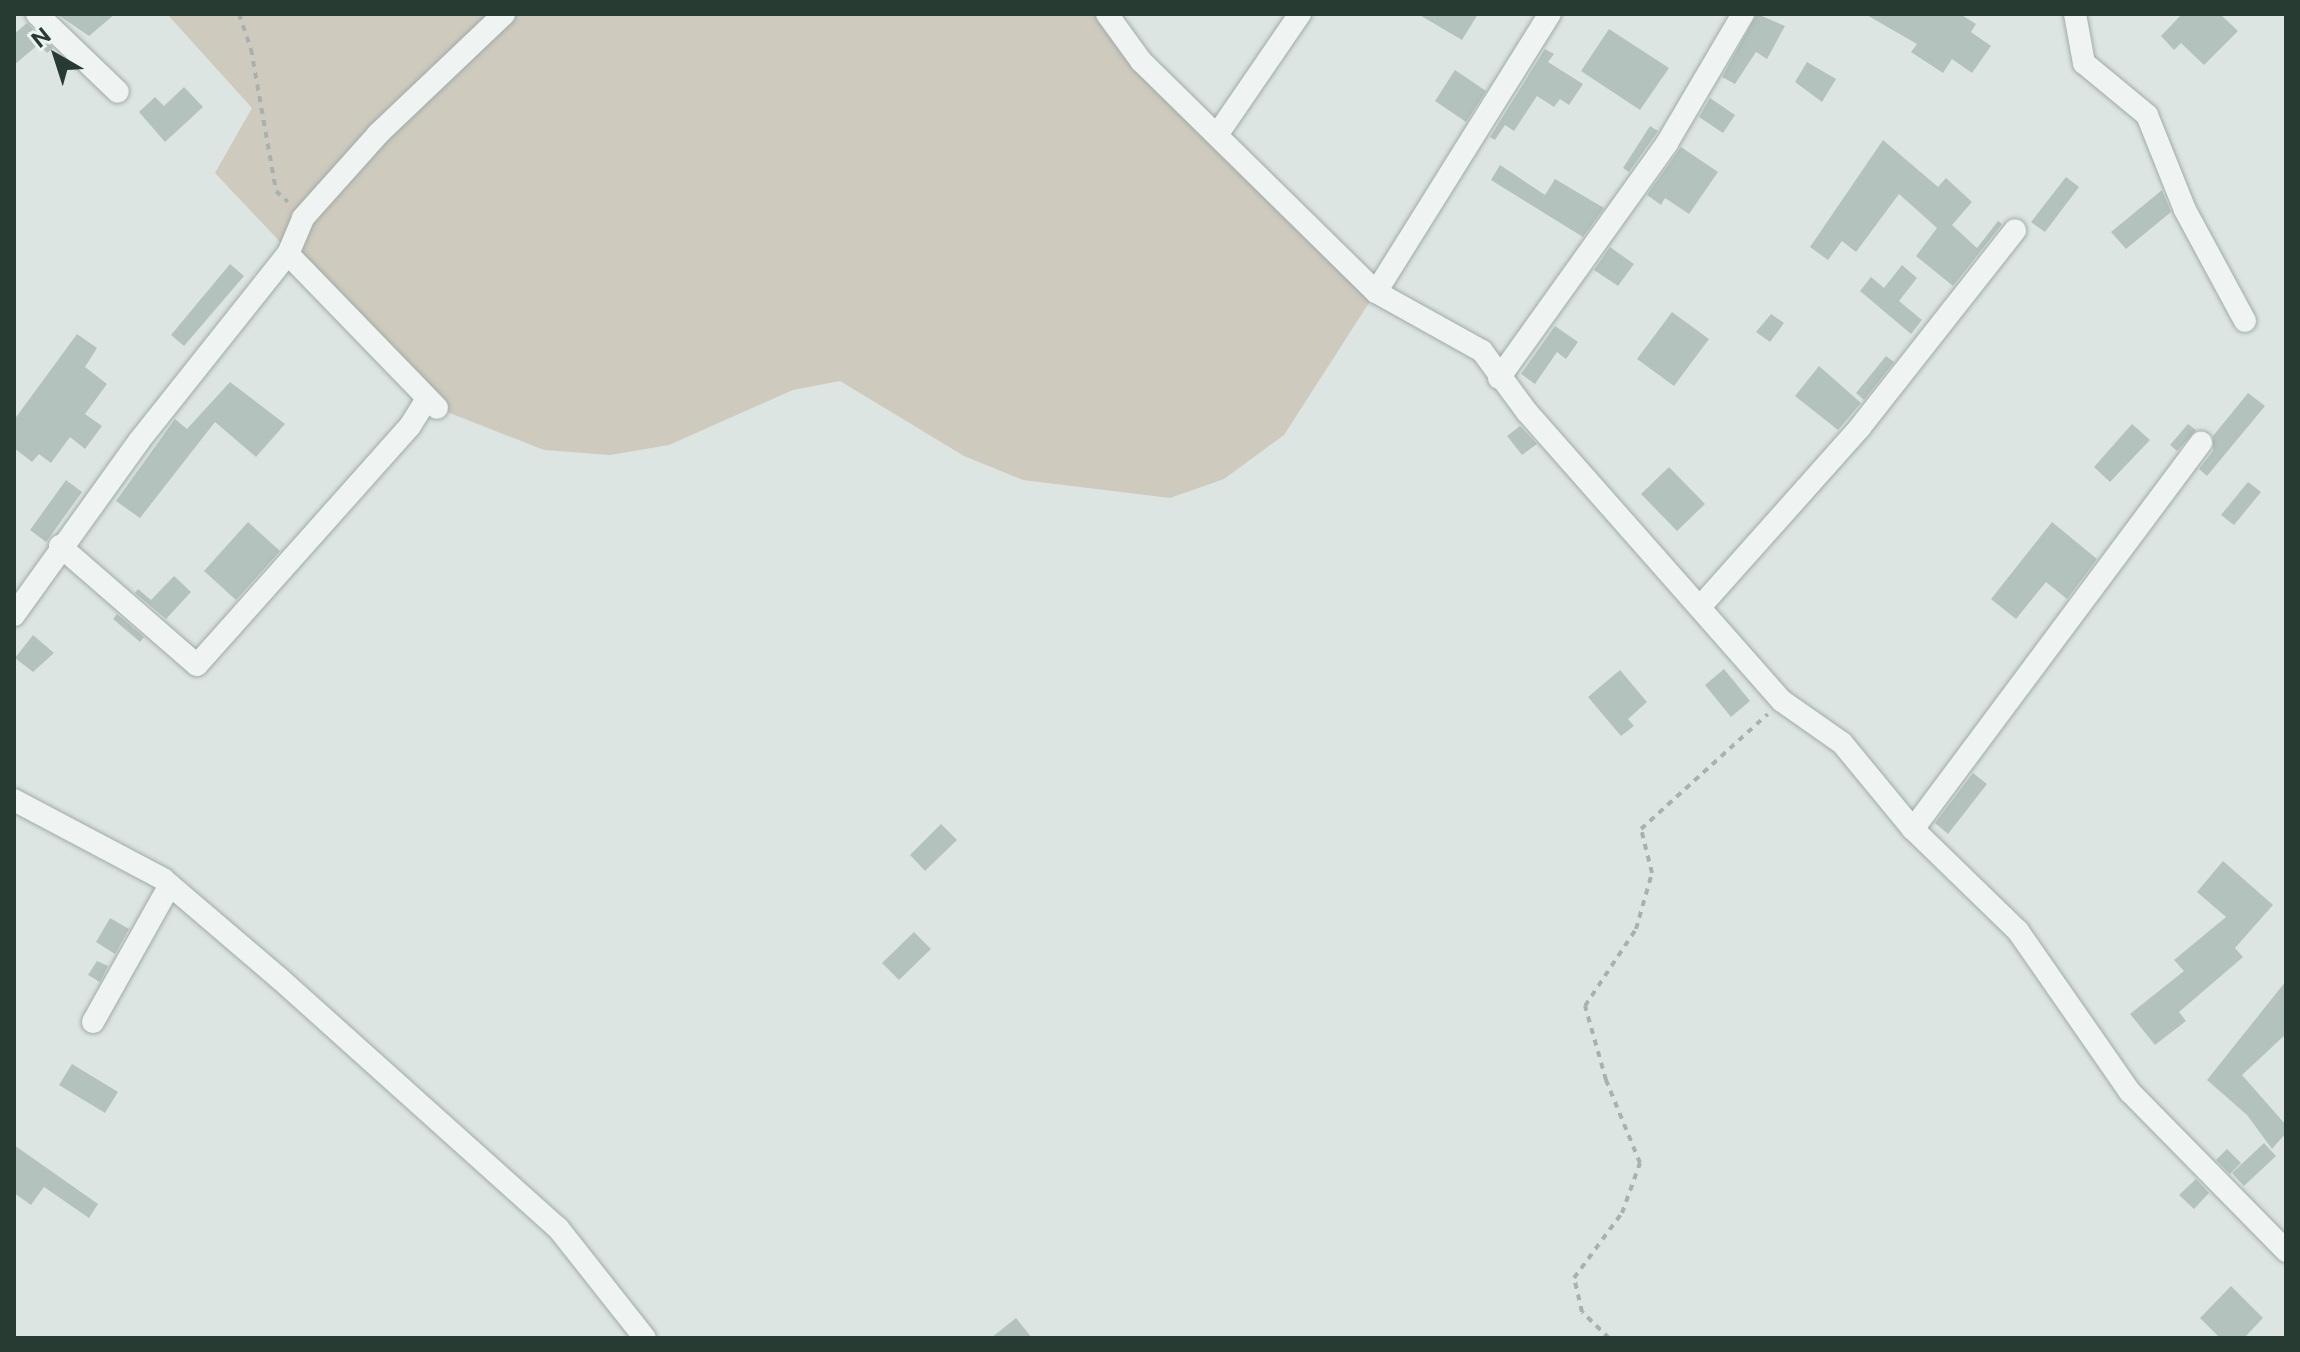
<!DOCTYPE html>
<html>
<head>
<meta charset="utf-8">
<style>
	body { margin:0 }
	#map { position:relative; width:2300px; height:1352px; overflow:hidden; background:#dde5e2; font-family:"Public Sans",sans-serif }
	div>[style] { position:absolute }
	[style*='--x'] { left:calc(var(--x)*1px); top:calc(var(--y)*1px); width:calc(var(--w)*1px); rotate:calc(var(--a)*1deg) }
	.green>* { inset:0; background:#cfcabe }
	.building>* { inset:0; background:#b4c2bd }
	.path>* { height:4px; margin-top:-2px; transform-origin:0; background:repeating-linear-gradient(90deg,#a7b1ad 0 6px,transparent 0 12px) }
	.roads { filter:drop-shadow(0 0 2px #9faba6) drop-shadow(0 0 2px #9faba6) }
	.minor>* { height:22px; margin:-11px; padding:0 11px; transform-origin:11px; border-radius:11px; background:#eff4f2 }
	span { translate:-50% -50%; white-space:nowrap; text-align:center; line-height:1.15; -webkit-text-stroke:8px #ecf3f0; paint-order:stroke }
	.frame { position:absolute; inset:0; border:16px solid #273b33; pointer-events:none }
	.north { position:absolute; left:16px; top:16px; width:80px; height:80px; -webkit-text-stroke:6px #ecf3f0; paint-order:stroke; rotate:321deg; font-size:22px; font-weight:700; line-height:32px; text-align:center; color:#273b33 }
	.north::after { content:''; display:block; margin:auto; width:28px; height:36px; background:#273b33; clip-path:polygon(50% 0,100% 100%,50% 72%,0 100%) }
</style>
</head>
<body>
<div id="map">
	<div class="green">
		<i style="clip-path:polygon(167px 14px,1107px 14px,1376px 292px,1284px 435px,1224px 479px,1170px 498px,1023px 480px,964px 456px,840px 381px,793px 390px,669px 445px,610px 455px,544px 450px,437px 408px,215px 173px,252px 108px)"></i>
	</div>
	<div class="building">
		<i style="clip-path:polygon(57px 14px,115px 14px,89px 36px)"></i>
		<i style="clip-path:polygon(1418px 14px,1478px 14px,1462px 40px)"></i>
		<i style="clip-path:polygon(1757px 14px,1785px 26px,1767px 59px,1756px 52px,1735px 84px,1722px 77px)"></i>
		<i style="clip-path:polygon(1865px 14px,1960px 14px,1976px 24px,1971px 32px,1991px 46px,1972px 73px,1952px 59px,1943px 73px,1911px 52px,1917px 44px)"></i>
		<i style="clip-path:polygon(2182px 14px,2220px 14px,2238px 31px,2204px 65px,2181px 43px,2174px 50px,2161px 36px)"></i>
		<i style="clip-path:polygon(27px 23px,53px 48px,47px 53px,39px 44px,14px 65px,14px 34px)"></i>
		<i style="clip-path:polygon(1609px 29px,1669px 68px,1640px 110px,1581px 71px)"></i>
		<i style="clip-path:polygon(1545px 49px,1554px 54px,1548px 62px,1583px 84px,1569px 105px,1560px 99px,1554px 107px,1537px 96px,1514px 131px,1505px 125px,1495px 140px,1490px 137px)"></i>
		<i style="clip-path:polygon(1807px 62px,1836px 79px,1822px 102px,1795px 82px)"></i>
		<i style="clip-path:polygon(1455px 70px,1486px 91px,1466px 122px,1435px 101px)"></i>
		<i style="clip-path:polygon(184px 87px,203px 107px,165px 142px,139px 112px,155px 97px,164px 106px)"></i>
		<i style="clip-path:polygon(1710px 98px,1735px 115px,1723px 133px,1699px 117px)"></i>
		<i style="clip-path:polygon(1650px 126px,1658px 131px,1629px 172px,1623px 168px)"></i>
		<i style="clip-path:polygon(1883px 140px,1938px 187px,1946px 178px,1972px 202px,1952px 225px,1977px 248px,1998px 221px,2002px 224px,1953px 286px,1916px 256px,1937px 228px,1899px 194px,1856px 252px,1842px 241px,1828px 260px,1810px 247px)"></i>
		<i style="clip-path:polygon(1681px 147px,1718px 172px,1689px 214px,1665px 198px,1661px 205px,1647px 195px)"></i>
		<i style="clip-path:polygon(1500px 165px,1545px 195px,1555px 179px,1604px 208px,1583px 237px,1491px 180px)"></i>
		<i style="clip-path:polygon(2066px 177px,2079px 187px,2045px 232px,2031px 222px)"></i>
		<i style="clip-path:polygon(2162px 190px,2171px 212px,2126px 249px,2111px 232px)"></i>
		<i style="clip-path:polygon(1610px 247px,1634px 264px,1618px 286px,1594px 270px)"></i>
		<i style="clip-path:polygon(230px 264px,244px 276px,184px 346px,171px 335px)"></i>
		<i style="clip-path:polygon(1902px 265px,1917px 278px,1899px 301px,1922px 320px,1911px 334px,1860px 291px,1871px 277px,1884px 288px)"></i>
		<i style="clip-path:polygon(1672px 312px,1709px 339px,1674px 386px,1637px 359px)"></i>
		<i style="clip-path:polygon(1771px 314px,1784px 323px,1770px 342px,1756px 332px)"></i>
		<i style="clip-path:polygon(1555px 326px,1578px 342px,1566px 359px,1557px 352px,1535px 384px,1521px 374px)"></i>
		<i style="clip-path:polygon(77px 334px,97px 348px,85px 367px,107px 384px,85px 414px,102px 426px,85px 449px,70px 437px,51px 463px,39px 454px,32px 462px,14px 448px,14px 420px)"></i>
		<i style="clip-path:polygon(1886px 356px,1894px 362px,1864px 400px,1856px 393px)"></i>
		<i style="clip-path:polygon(1819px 366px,1861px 403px,1838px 430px,1795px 396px)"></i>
		<i style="clip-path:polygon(230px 382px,285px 424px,256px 457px,215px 422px,140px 518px,116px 501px,175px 419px,187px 429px)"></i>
		<i style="clip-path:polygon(2248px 393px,2265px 406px,2207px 476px,2199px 469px,2213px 451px,2213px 436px)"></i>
		<i style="clip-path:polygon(2132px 424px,2150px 440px,2110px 482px,2094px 467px)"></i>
		<i style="clip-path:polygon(2188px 424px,2196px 430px,2177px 451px,2170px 445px)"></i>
		<i style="clip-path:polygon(1520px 426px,1537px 444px,1522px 455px,1507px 436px)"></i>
		<i style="clip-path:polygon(1669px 467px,1705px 504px,1677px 531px,1641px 494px)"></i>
		<i style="clip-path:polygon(66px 480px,82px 492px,46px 542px,30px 530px)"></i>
		<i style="clip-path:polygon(2248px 482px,2261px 492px,2234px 525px,2221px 515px)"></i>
		<i style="clip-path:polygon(248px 522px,280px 551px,236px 600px,204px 571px)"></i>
		<i style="clip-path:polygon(2052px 522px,2097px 559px,2067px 599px,2046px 582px,2016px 619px,1991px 599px)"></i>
		<i style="clip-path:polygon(174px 576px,191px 592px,166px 619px,135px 593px,138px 589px,151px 600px)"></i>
		<i style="clip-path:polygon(117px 614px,144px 637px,140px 642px,113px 619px)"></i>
		<i style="clip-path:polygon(33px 635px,54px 653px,33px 672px,15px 658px)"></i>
		<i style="clip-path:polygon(1724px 669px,1750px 701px,1731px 717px,1705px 685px)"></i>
		<i style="clip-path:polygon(1620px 670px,1647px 702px,1628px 719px,1634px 726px,1621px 736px,1588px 697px)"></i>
		<i style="clip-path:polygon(1973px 773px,1987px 784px,1948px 834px,1935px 823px)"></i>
		<i style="clip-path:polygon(941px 824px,957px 840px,925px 871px,910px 855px)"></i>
		<i style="clip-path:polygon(2223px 861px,2273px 905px,2235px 948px,2243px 957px,2179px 1012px,2186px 1021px,2155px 1045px,2130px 1014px,2184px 971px,2174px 960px,2226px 917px,2197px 892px)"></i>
		<i style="clip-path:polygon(110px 918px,129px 929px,115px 954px,96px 942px)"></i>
		<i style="clip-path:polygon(914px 932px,931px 949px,899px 980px,882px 963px)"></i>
		<i style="clip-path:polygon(97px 961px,108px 966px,100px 982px,88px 975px)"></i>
		<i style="clip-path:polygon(2286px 981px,2286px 1034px,2242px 1075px,2286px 1125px,2286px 1133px,2272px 1149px,2247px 1115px,2207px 1080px)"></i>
		<i style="clip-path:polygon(72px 1064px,118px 1092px,105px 1113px,59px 1085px)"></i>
		<i style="clip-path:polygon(2264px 1143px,2276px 1156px,2244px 1186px,2232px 1173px)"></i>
		<i style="clip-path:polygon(14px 1145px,98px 1204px,89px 1218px,44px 1187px,31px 1205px,14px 1193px)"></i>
		<i style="clip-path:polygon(2227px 1149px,2241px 1163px,2230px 1174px,2216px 1160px)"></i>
		<i style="clip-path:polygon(2196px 1179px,2209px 1193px,2194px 1209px,2179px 1195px)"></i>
		<i style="clip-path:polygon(2231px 1286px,2263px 1318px,2244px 1338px,2220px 1338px,2200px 1318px)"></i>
		<i style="clip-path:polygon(1016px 1318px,1032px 1338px,991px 1338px)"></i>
	</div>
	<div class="path">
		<i style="--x:239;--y:14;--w:37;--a:71"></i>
		<i style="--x:251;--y:49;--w:144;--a:80"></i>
		<i style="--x:276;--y:191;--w:16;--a:43"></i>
		<i style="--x:1609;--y:1338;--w:37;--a:-136"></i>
		<i style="--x:1582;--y:1312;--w:35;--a:-103"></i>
		<i style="--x:1574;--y:1278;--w:81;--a:-53.6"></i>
		<i style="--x:1622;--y:1213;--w:53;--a:-70.2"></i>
		<i style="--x:1640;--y:1163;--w:90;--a:-112.3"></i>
		<i style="--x:1606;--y:1080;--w:77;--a:-105.8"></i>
		<i style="--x:1585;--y:1006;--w:92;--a:-56.5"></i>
		<i style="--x:1636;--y:929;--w:58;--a:-74.1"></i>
		<i style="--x:1652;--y:873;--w:45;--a:-104"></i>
		<i style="--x:1641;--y:829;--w:171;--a:-42.2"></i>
	</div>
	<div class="roads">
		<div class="minor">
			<i style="--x:37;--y:14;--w:112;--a:43.9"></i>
			<i style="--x:1107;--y:14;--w:58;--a:54.1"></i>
			<i style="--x:1141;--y:61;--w:330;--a:44.5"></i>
			<i style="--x:1376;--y:292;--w:121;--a:29.1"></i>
			<i style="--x:1482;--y:351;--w:76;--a:53.6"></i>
			<i style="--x:1527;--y:412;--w:385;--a:48.6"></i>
			<i style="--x:1782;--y:701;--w:73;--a:35"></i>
			<i style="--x:1842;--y:743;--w:112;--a:50.5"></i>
			<i style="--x:1913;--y:829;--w:146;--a:44.2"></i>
			<i style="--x:2018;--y:931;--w:196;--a:55.2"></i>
			<i style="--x:2130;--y:1092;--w:223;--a:45.5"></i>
			<i style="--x:2075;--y:14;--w:50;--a:79.6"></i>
			<i style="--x:2084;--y:63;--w:82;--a:39.5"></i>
			<i style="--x:2147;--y:115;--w:102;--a:68.2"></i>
			<i style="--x:2185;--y:210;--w:126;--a:61.6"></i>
			<i style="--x:1217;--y:135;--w:147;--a:-55.6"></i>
			<i style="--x:288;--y:254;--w:214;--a:45.9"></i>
			<i style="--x:1376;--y:292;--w:328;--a:-58"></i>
			<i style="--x:1499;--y:378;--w:289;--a:-54.4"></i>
			<i style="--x:1667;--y:143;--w:150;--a:-59.5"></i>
			<i style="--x:60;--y:546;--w:181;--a:41"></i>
			<i style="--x:197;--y:665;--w:320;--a:-48.3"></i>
			<i style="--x:410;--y:426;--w:32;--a:-58"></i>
			<i style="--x:1700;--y:607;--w:242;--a:-48.3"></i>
			<i style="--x:1861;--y:426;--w:249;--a:-51.8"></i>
			<i style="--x:14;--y:615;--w:214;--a:-54.3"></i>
			<i style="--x:139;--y:441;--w:239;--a:-51.5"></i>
			<i style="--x:288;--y:254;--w:39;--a:-67"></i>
			<i style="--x:303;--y:218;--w:113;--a:-48.2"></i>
			<i style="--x:378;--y:134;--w:174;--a:-43.6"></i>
			<i style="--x:14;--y:800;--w:169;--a:27.9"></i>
			<i style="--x:163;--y:879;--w:153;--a:40.5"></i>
			<i style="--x:279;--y:978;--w:375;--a:41.9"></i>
			<i style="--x:558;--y:1228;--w:140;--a:51.7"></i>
			<i style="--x:1913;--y:829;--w:482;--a:-53.3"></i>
			<i style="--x:93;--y:1022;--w:157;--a:-60.7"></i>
		</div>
	</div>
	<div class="frame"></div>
	<div class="north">N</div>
</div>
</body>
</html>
